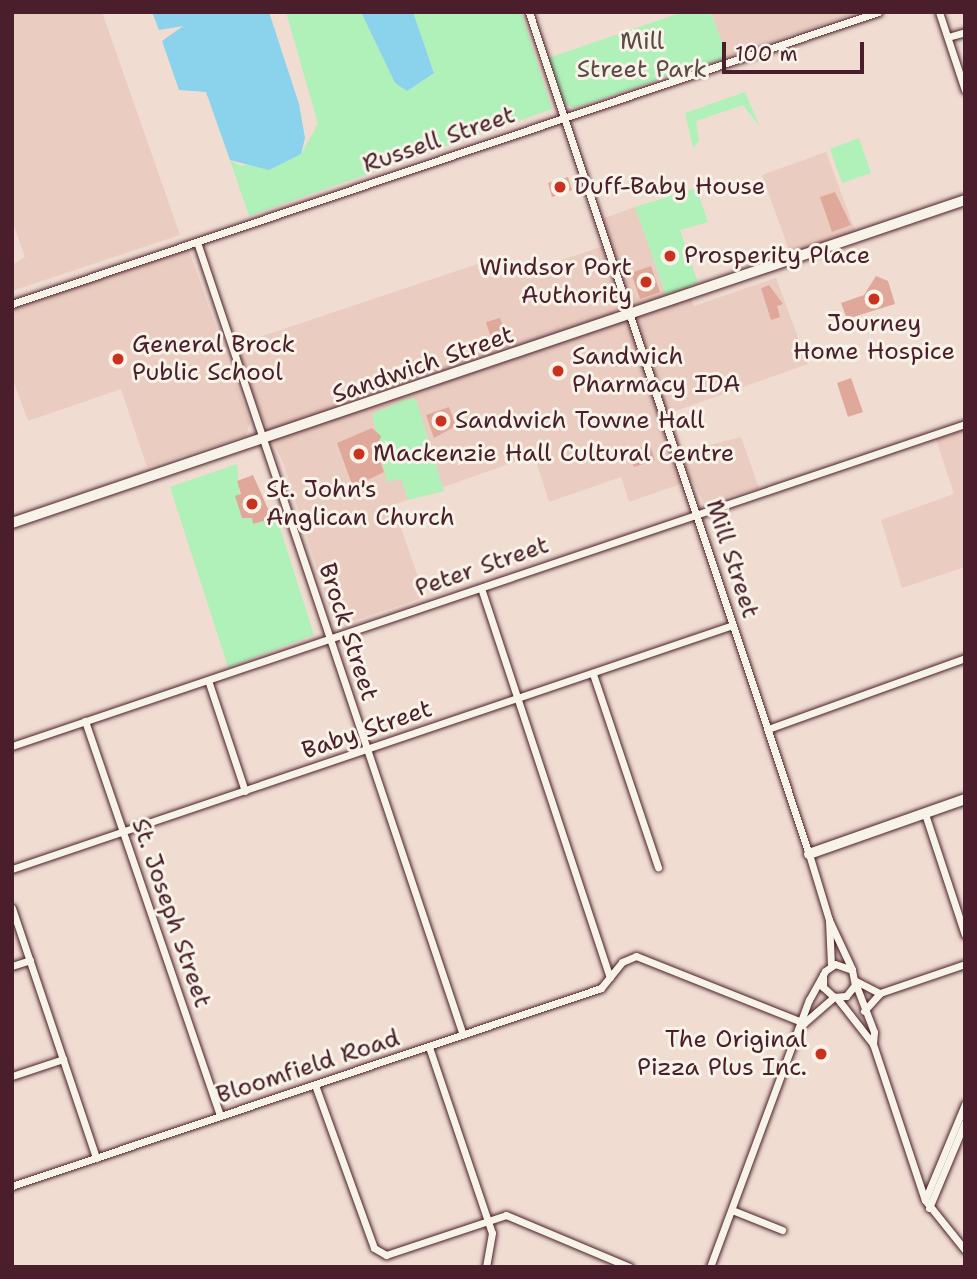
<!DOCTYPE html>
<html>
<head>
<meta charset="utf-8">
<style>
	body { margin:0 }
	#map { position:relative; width:977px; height:1279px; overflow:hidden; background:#f0dcd1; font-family:"Shantell Sans",sans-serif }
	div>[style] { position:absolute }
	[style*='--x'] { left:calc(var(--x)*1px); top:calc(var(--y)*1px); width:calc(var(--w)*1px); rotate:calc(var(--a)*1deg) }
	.built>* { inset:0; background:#ebccc0 }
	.green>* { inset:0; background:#b0f1b9 }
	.water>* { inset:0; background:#8bd2ec }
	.building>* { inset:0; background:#e0a89a }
	.roads { filter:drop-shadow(0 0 2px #4a1f2b) drop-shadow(0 0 2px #4a1f2b) }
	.minor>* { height:7px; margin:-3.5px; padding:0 3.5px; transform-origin:3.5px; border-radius:3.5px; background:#f7f3e8 }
	.secondary>* { height:10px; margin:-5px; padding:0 5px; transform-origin:5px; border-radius:5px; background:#f7f3e8 }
	.dots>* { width:19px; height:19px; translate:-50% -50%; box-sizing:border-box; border:4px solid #f7f3e8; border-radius:50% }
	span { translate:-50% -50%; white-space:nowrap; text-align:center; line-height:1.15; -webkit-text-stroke:6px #f7f3e8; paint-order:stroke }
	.park-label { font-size:24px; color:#5e4947 }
	.street-label { font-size:24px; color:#4a1f2b }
	.poi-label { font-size:24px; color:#4a1f2b }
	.left { translate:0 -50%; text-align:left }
	.right { translate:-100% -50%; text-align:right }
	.frame { position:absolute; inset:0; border:14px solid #4a1f2b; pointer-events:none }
	.scale { position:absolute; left:722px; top:42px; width:142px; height:32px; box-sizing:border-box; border:4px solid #4a1f2b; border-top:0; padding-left:9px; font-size:21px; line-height:24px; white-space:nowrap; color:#4a1f2b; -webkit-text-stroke:5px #f7f3e8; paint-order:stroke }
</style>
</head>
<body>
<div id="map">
	<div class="built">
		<i style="clip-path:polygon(12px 12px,102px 12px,180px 235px,12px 291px,12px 265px,25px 257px,12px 220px)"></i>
		<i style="clip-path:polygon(711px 12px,859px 12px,727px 57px)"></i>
		<i style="clip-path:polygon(826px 152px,856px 233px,790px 253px,762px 175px)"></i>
		<i style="clip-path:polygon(635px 207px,666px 294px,687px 287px,694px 306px,776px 278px,808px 364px,670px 413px,683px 452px,741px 437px,759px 488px,704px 503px,692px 480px,629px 502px,621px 477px,549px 502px,534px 455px,393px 505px,425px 597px,341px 625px,333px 619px,284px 465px,230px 347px,504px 255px,510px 277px,610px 244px,602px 219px)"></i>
		<i style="clip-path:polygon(188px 248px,250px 423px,246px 436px,147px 467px,121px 389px,28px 421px,12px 377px,12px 310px)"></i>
		<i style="clip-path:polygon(965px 430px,965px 567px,902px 588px,881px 520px,954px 494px,936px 439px)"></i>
	</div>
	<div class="green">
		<i style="clip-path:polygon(286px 12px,361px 12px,395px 83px,407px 91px,434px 72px,413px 12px,521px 12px,552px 109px,249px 216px,230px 160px,240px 166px,301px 154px,318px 124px)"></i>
		<i style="clip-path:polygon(683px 12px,711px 12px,727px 57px,574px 108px,564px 103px,548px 58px)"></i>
		<i style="clip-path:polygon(745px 92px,760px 127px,743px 105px,696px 121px,699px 141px,693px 148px,685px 113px)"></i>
		<i style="clip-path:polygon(859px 138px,871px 173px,842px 183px,830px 149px)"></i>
		<i style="clip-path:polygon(696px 188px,708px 222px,680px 230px,698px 283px,666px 295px,635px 207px)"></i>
		<i style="clip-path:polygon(406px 399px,416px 399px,444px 491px,408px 500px,401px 479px,387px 482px,372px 414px)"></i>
		<i style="clip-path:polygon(237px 464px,242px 518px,252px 518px,254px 524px,267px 520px,265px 513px,274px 509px,314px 635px,228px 667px,170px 487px)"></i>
	</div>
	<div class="water">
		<i style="clip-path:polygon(152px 12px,269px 12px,299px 104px,305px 138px,301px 154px,269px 170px,230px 160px,206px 92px,179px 90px,162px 41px,183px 26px,159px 30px)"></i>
		<i style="clip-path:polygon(361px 12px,413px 12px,434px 73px,407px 91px,395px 83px)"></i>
	</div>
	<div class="building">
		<i style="clip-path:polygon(568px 177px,572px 190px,552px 197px,548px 183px)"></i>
		<i style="clip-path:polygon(835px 192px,851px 225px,832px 232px,820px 197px)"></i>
		<i style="clip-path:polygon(651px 266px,660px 292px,640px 299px,631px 273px)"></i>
		<i style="clip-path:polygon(876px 276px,888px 281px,895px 304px,847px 319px,841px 303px,864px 295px)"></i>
		<i style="clip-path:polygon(769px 285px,783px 304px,777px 306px,780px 317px,771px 320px,761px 288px)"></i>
		<i style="clip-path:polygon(500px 318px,508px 342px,494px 347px,486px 322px)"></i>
		<i style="clip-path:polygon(851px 378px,863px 412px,848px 417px,837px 383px)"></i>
		<i style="clip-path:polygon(449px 407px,456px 426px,434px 438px,426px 415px)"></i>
		<i style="clip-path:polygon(372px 428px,381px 436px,376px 450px,384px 472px,353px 487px,337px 443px)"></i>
		<i style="clip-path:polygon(650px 445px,655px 460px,634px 467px,629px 451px)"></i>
		<i style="clip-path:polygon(253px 475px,269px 511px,267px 520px,253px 524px,252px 518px,242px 518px,235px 496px,241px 494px,237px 481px)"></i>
	</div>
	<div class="roads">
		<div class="minor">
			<i style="--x:529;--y:12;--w:887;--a:71.61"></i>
			<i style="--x:809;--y:854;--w:69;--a:73.1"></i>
			<i style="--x:829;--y:920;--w:46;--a:87.5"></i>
			<i style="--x:939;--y:12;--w:82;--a:71.6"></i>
			<i style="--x:948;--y:37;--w:18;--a:-16"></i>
			<i style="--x:197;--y:242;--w:836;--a:71.46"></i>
			<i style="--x:12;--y:304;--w:914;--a:-18.63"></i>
			<i style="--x:481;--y:588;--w:410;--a:71.7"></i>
			<i style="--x:593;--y:674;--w:204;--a:71.4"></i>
			<i style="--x:208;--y:680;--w:117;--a:71.6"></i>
			<i style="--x:85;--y:721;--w:417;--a:71.1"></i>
			<i style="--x:768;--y:729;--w:209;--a:-19.8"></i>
			<i style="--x:12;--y:746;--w:1006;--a:-18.67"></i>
			<i style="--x:925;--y:814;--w:127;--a:71.7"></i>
			<i style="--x:12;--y:869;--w:761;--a:-18.7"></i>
			<i style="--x:12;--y:908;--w:264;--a:71.4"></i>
			<i style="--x:829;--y:920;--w:54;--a:64.9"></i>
			<i style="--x:12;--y:966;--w:19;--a:-18"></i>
			<i style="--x:856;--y:981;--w:27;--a:27"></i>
			<i style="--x:856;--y:985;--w:50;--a:69"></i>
			<i style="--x:874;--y:1032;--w:12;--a:95"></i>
			<i style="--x:837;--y:998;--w:58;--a:52"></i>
			<i style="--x:873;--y:1044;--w:164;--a:71.6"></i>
			<i style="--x:925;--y:1200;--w:64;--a:51.3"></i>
			<i style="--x:864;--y:1011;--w:24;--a:-48"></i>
			<i style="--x:880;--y:993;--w:90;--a:-18.8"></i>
			<i style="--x:804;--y:1023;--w:40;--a:-41"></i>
			<i style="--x:429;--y:1047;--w:196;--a:71.3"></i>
			<i style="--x:492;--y:1233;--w:35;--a:100"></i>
			<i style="--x:12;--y:1076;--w:54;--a:-18.4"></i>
			<i style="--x:315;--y:1085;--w:173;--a:70.1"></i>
			<i style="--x:374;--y:1248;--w:14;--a:30"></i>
			<i style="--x:386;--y:1255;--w:126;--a:-18.4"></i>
			<i style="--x:506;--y:1215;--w:134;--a:22.8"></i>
			<i style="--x:12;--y:1186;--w:621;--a:-18.58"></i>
			<i style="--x:601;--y:988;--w:33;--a:-51"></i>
			<i style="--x:622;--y:962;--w:15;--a:-23"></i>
			<i style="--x:636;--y:956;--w:181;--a:21.7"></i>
			<i style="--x:925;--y:1200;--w:104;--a:-67.4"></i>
			<i style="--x:929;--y:1208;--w:93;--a:-67.3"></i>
			<i style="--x:732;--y:1210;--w:54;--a:21.8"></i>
			<i style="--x:710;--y:1267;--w:285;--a:-69.7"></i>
			<i style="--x:809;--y:1000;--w:29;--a:-61"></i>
			<i style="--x:823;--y:975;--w:4;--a:-63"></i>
			<i style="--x:825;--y:971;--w:12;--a:-35"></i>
			<i style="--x:835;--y:964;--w:18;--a:19"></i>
			<i style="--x:852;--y:970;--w:15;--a:79"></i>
			<i style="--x:855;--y:985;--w:14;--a:129"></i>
			<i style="--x:846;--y:996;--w:12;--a:175"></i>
			<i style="--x:834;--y:997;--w:15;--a:-138"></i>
			<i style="--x:823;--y:987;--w:12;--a:-90"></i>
		</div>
		<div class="secondary">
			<i style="--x:12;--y:523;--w:1006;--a:-18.72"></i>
			<i style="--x:809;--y:854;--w:165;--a:-19.4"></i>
		</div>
	</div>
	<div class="dots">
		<i style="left:560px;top:187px;background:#c8321e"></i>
		<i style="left:670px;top:256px;background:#c8321e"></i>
		<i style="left:646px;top:282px;background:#c8321e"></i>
		<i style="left:874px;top:299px;background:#c8321e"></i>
		<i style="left:118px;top:359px;background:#c8321e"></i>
		<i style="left:558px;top:371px;background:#c8321e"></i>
		<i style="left:441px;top:421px;background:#c8321e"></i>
		<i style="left:359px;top:454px;background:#c8321e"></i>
		<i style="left:252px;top:504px;background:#c8321e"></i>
		<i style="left:821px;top:1054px;background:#c8321e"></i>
	</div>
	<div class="park-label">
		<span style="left:642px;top:56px">Mill<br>Street Park</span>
	</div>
	<div class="street-label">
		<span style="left:439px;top:140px;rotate:-19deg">Russell Street</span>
		<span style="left:423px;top:365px;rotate:-19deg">Sandwich Street</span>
		<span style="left:732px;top:559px;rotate:72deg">Mill Street</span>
		<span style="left:482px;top:567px;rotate:-19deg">Peter Street</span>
		<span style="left:348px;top:632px;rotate:72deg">Brock Street</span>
		<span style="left:367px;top:730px;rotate:-19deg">Baby Street</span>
		<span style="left:171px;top:913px;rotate:71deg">St. Joseph Street</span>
		<span style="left:308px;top:1067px;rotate:-18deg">Bloomfield Road</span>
	</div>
	<div class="poi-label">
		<span class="left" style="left:574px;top:187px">Duff-Baby House</span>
		<span class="left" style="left:684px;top:256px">Prosperity Place</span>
		<span class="right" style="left:632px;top:282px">Windsor Port<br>Authority</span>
		<span style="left:874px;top:338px">Journey<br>Home Hospice</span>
		<span class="left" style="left:132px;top:359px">General Brock<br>Public School</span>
		<span class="left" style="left:572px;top:371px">Sandwich<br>Pharmacy IDA</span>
		<span class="left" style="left:455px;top:421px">Sandwich Towne Hall</span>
		<span class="left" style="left:373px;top:454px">Mackenzie Hall Cultural Centre</span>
		<span class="left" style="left:266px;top:504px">St. John's<br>Anglican Church</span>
		<span class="right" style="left:807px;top:1054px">The Original<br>Pizza Plus Inc.</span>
	</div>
	<div class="frame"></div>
	<div class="scale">100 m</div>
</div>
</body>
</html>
